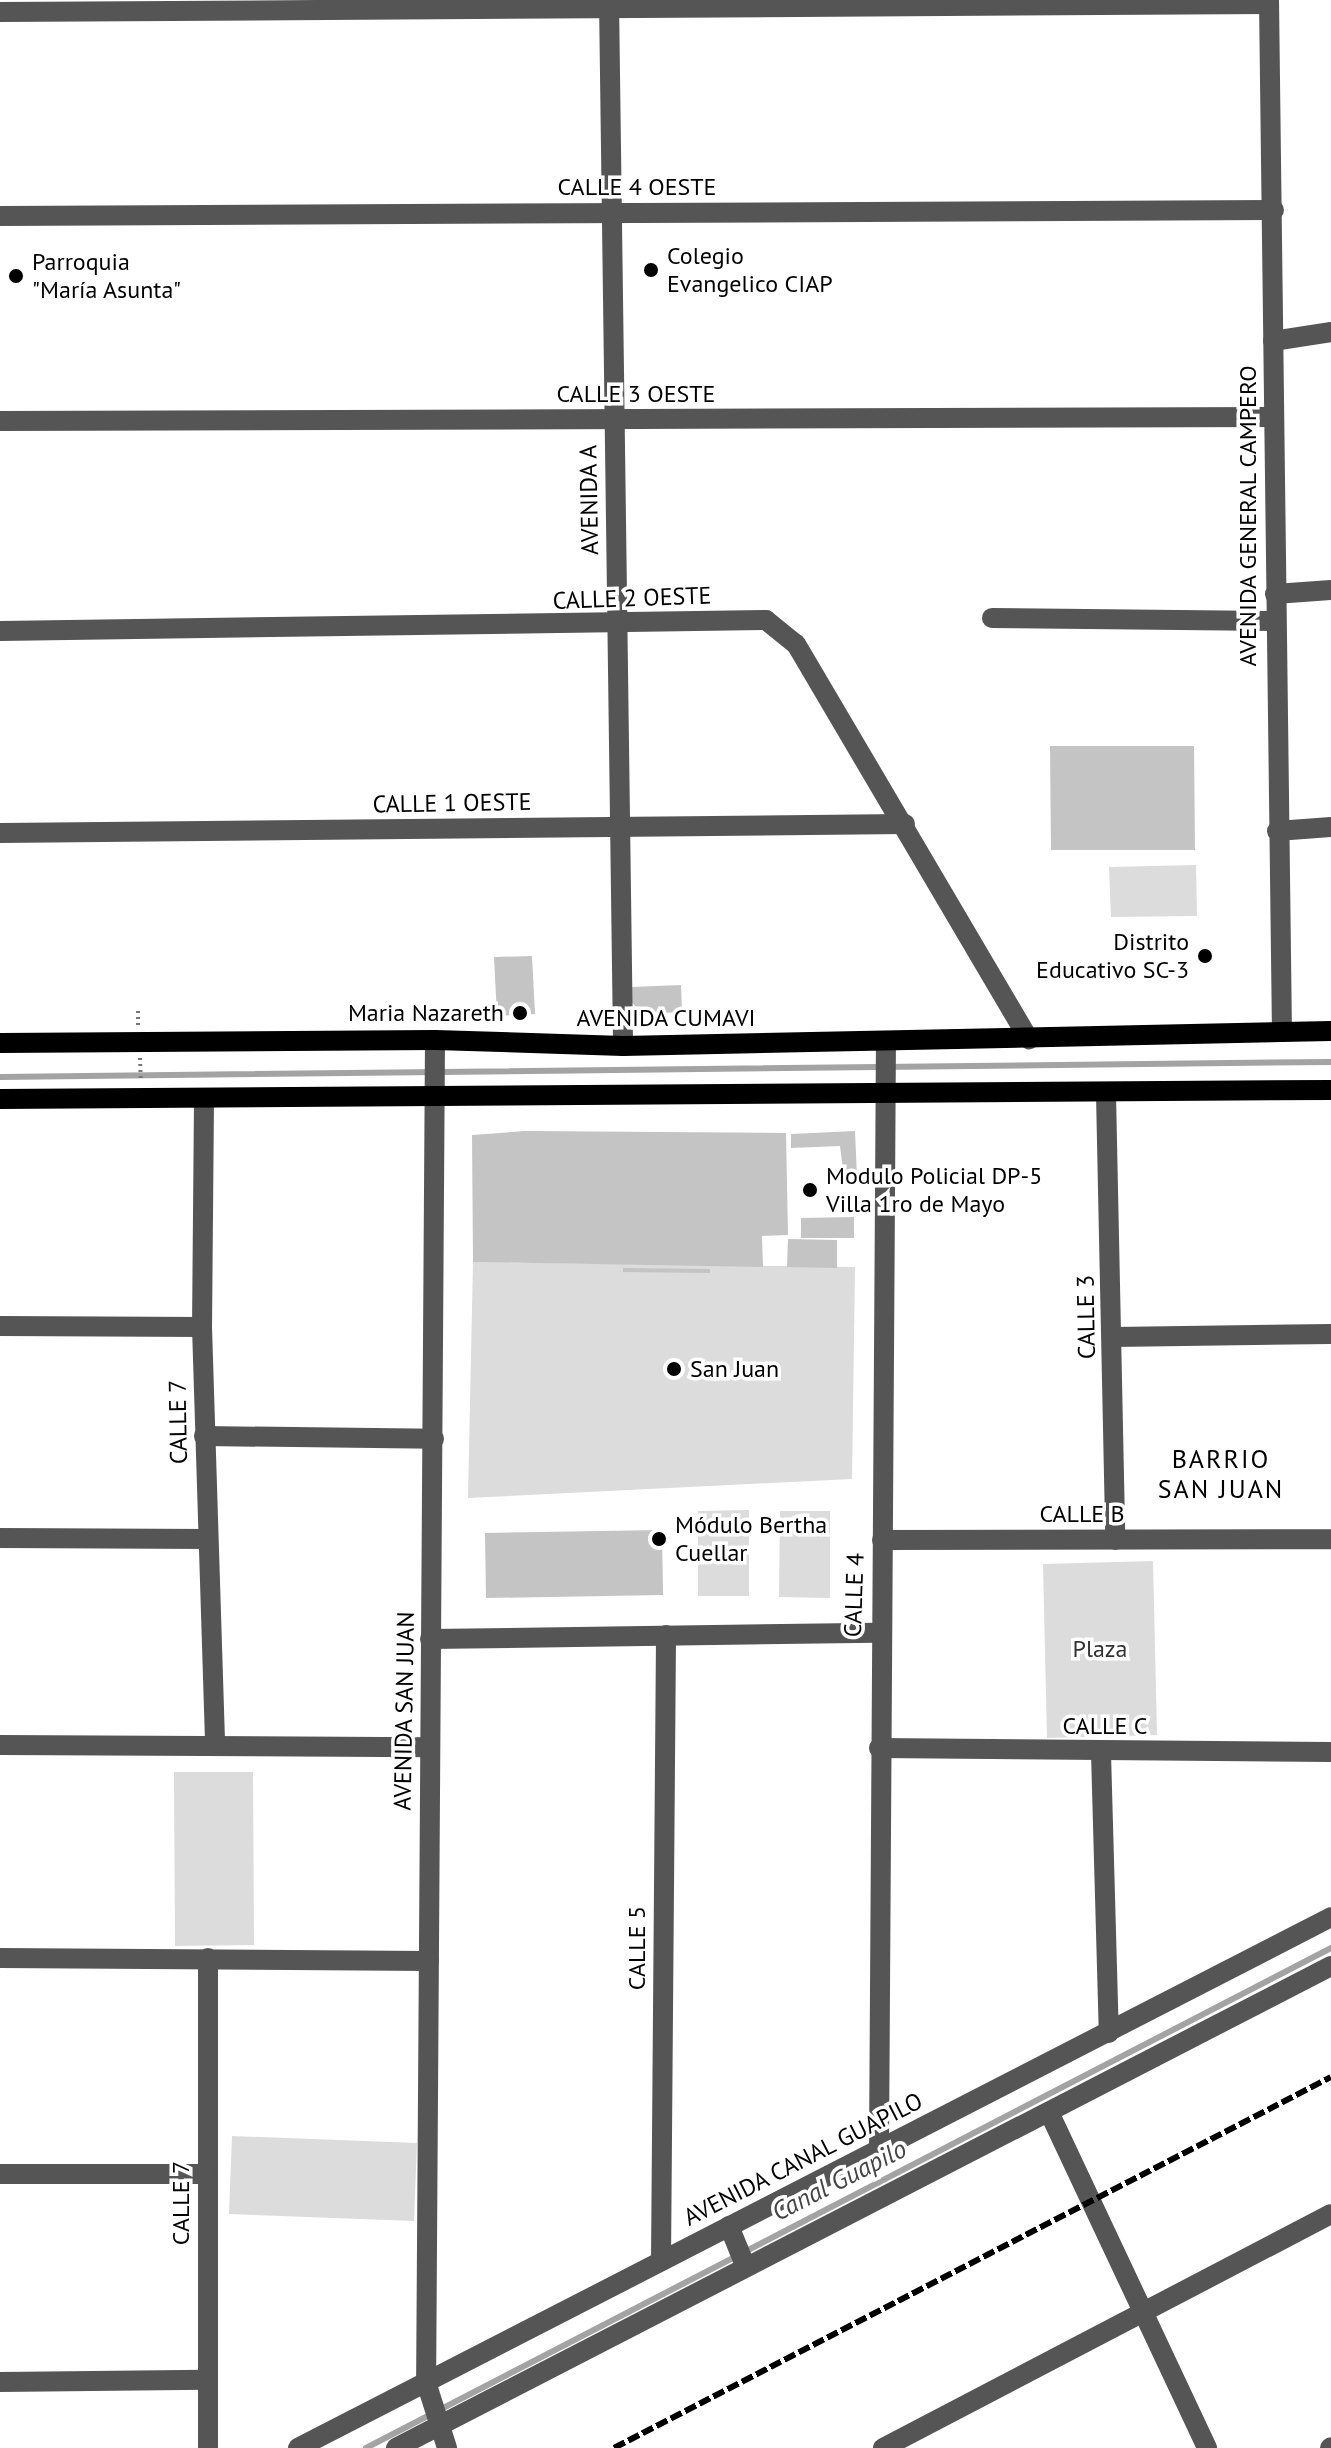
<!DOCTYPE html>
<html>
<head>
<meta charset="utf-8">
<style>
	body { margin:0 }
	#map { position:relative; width:1331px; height:2448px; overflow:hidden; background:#fff; font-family:"PT Sans",sans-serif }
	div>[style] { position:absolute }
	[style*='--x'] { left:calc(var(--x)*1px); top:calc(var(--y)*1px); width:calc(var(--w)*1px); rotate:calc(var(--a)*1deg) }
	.green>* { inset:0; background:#dcdcdc }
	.stream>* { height:6px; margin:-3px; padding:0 3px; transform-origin:3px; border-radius:3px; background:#a3a3a3 }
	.building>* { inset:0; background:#c4c4c4 }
	.path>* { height:4px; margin-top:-2px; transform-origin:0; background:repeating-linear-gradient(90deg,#777 0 2px,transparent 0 6px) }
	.minor>* { height:20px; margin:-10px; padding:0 10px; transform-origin:10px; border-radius:10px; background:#555 }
	.major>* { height:20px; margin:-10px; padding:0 10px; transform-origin:10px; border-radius:10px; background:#000 }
	.rail>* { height:6px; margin-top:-3px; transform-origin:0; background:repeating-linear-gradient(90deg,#000 0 12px,transparent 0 16px) }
	.dots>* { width:22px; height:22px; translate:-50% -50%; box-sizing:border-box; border:4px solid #fff; border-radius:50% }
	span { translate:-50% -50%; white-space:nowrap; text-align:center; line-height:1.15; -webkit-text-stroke:7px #fff; paint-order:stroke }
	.street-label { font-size:24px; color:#000 }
	.poi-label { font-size:24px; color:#000 }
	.left { translate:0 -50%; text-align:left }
	.right { translate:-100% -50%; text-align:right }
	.park-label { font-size:24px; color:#333 }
	.neighbourhood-label { font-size:26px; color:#000; letter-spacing:2px }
	.water-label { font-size:26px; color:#444; font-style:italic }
</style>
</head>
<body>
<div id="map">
	<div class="green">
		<i style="clip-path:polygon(1196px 865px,1197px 916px,1111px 917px,1109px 867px)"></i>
		<i style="clip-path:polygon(473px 1262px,855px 1267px,852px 1479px,468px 1498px)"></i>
		<i style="clip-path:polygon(749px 1510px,749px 1596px,698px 1596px,698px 1511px)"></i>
		<i style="clip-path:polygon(780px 1511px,830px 1511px,830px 1598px,779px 1597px)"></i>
		<i style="clip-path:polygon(1153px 1561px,1157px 1735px,1047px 1738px,1043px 1564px)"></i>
		<i style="clip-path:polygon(174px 1772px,253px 1772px,254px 1945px,175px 1946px)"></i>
		<i style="clip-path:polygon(232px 2136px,417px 2143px,414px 2221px,229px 2214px)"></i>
	</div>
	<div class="stream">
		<i style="--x:0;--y:1077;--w:1331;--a:-0.65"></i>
		<i style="--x:366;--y:2448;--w:1087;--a:-27.39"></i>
	</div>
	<div class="building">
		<i style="clip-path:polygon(1050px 746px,1194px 746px,1195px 850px,1051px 850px)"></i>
		<i style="clip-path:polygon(532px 956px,535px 1014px,497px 1016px,494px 957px)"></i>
		<i style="clip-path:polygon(681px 985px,682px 1012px,644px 1014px,632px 1003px,631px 987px)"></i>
		<i style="clip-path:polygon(525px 1131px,786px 1133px,788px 1235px,762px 1236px,763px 1267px,473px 1262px,472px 1135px)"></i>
		<i style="clip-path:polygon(855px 1131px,857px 1177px,844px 1178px,840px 1146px,791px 1148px,791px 1134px)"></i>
		<i style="clip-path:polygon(854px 1217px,854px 1238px,801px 1238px,801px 1218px)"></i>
		<i style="clip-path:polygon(788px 1239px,837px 1240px,837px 1268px,787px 1267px)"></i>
		<i style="clip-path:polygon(623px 1268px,710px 1269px,710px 1273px,623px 1272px)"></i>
		<i style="clip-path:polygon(662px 1530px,663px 1595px,486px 1598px,485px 1533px)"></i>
	</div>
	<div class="path">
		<i style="--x:138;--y:1011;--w:14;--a:90"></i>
		<i style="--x:140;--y:1058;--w:23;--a:88"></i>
	</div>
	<div class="minor">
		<i style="--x:609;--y:0;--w:1046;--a:89.23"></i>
		<i style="--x:1269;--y:0;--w:1032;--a:89.28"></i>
		<i style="--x:0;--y:12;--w:1269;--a:-0.36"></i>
		<i style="--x:0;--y:216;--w:1274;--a:-0.27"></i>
		<i style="--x:1273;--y:341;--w:59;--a:-8.8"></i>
		<i style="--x:0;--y:421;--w:1272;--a:-0.18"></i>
		<i style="--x:1275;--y:594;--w:56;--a:-4.1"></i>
		<i style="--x:992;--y:618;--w:283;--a:0.6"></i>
		<i style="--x:0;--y:631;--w:766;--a:-0.82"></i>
		<i style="--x:766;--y:620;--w:38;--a:39"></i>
		<i style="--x:796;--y:644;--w:459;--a:59.5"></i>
		<i style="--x:1277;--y:831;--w:54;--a:-4.2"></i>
		<i style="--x:0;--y:833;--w:905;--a:-0.57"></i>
		<i style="--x:435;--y:1040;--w:1342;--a:90.38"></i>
		<i style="--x:426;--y:2382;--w:69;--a:72.3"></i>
		<i style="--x:1106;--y:1094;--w:446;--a:88.8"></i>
		<i style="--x:204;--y:1100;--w:227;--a:90.5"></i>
		<i style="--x:202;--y:1327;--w:416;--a:88.2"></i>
		<i style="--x:0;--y:1326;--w:202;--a:0.3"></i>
		<i style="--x:1113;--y:1337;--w:218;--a:-0.8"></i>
		<i style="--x:204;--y:1436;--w:230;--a:0.7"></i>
		<i style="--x:0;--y:1538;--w:208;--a:0.3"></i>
		<i style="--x:882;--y:1540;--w:449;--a:-0.1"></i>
		<i style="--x:430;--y:1639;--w:447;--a:-0.8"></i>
		<i style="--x:0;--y:1745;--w:428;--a:0.3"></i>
		<i style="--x:879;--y:1748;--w:452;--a:0.5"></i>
		<i style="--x:1101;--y:1753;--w:280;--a:88.4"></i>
		<i style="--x:0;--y:1958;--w:429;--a:0.4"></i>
		<i style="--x:208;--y:1958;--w:490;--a:90"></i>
		<i style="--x:1049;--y:2112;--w:371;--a:64.8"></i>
		<i style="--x:879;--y:2149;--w:1106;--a:-89.64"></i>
		<i style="--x:0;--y:2174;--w:206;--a:0"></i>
		<i style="--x:729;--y:2226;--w:42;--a:67.7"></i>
		<i style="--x:661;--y:2261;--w:626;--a:-89.54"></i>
		<i style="--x:0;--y:2382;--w:207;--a:-0.6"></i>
		<i style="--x:298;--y:2448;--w:1161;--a:-27.2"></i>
		<i style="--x:396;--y:2448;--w:1052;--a:-27.27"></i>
		<i style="--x:883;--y:2448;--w:505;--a:-27.58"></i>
		<i style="--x:1330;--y:2448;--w:1;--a:-45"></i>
	</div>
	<div class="major">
		<i style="--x:0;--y:1043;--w:435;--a:-0.4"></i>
		<i style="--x:435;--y:1040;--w:188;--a:1.8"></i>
		<i style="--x:623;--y:1046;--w:708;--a:-1.21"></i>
		<i style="--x:0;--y:1099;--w:1331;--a:-0.39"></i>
	</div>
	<div class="rail">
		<i style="--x:614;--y:2448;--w:807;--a:-27.36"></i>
	</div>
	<div class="dots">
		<i style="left:651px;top:270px;background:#000"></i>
		<i style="left:16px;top:276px;background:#000"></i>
		<i style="left:1205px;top:956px;background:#000"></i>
		<i style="left:520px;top:1013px;background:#000"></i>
		<i style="left:810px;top:1190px;background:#000"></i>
		<i style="left:674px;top:1369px;background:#000"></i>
		<i style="left:659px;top:1539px;background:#000"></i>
	</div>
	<div class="street-label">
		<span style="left:637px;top:187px">CALLE 4 OESTE</span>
		<span style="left:636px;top:394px">CALLE 3 OESTE</span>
		<span style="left:589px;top:500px;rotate:-91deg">AVENIDA A</span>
		<span style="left:1248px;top:516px;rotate:-90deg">AVENIDA GENERAL CAMPERO</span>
		<span style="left:632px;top:598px;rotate:-2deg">CALLE 2 OESTE</span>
		<span style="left:452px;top:803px;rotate:-1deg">CALLE 1 OESTE</span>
		<span style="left:666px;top:1018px">AVENIDA CUMAVI</span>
		<span style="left:1086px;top:1317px;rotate:-91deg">CALLE 3</span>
		<span style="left:178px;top:1422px;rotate:-91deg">CALLE 7</span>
		<span style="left:1082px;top:1514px">CALLE B</span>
		<span style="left:854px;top:1595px;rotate:-88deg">CALLE 4</span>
		<span style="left:404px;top:1711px;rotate:-89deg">AVENIDA SAN JUAN</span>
		<span style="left:1105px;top:1726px">CALLE C</span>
		<span style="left:637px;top:1948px;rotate:-90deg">CALLE 5</span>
		<span style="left:803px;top:2159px;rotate:-27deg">AVENIDA CANAL GUAPILO</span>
		<span style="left:181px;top:2203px;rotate:-90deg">CALLE 7</span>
	</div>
	<div class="poi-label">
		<span class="left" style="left:667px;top:270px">Colegio<br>Evangelico CIAP</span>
		<span class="left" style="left:32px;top:276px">Parroquia<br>"María Asunta"</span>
		<span class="right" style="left:1189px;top:956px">Distrito<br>Educativo SC-3</span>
		<span class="right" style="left:504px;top:1013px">Maria Nazareth</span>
		<span class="left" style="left:826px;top:1190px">Modulo Policial DP-5<br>Villa 1ro de Mayo</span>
		<span class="left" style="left:690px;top:1369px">San Juan</span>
		<span class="left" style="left:675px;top:1539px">Módulo Bertha<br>Cuellar</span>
	</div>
	<div class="park-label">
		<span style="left:1100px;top:1649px">Plaza</span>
	</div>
	<div class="neighbourhood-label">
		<span style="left:1221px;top:1474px">BARRIO<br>SAN JUAN</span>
	</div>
	<div class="water-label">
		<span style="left:839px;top:2180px;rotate:-27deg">Canal Guapilo</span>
	</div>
</div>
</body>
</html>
